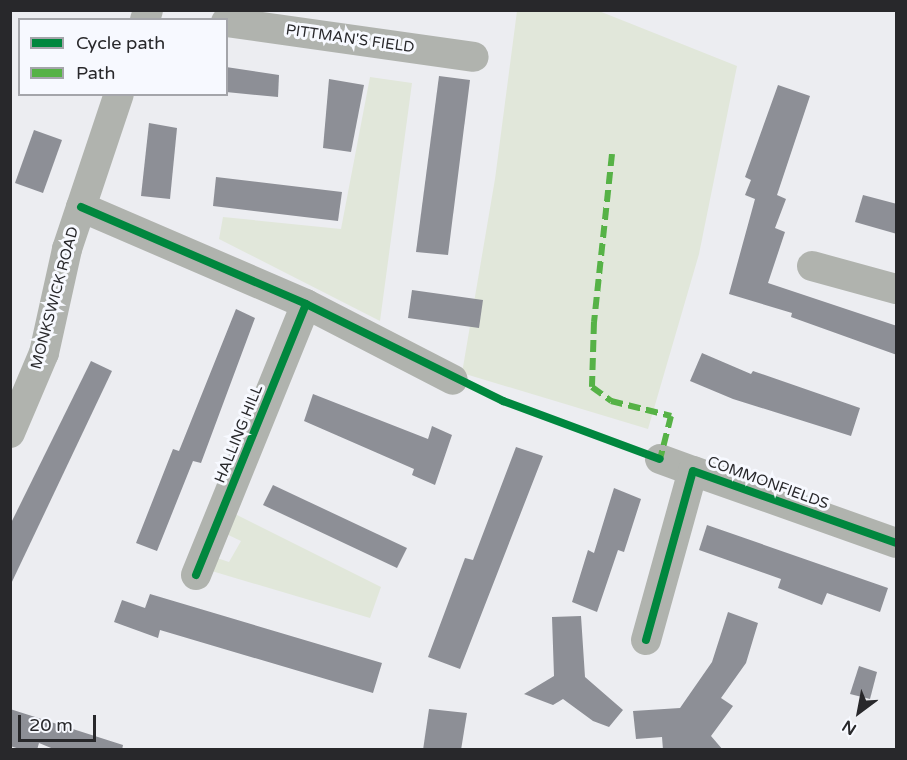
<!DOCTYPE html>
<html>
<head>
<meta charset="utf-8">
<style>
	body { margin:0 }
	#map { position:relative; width:907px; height:760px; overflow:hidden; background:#ecedf1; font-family:"Varela Round",sans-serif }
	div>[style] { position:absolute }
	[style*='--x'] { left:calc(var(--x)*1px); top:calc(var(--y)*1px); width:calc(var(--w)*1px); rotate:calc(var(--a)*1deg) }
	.green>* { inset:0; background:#e1e7da }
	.building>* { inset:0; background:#8d8f96 }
	.street>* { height:30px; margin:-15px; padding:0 15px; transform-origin:15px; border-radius:15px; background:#b0b3ae }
	.quiet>* { height:6px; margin-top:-3px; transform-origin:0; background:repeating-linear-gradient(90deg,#56b246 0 12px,transparent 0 18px) }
	.cycleway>* { height:8px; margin:-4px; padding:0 4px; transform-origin:4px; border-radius:4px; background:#00873e }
	span { translate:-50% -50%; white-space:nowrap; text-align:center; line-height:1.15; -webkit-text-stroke:6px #f7f9ff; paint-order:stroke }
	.street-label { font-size:15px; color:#28282b }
	.frame { position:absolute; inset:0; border:12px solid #28282b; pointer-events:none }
	.legend { position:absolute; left:18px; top:18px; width:210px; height:78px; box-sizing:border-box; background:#f7f9ff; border:2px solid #a4a5aa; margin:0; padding:8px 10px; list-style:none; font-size:18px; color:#28282b }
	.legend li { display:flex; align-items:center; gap:12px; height:30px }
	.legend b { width:30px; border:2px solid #a4a5aa }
	.north { position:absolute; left:829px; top:682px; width:60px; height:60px; -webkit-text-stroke:4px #f7f9ff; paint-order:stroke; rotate:212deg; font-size:16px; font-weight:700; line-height:24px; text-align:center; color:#28282b }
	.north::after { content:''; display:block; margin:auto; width:21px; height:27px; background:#28282b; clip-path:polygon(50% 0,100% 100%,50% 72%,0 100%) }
	.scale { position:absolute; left:18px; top:715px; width:78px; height:27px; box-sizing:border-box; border:3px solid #28282b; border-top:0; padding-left:8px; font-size:18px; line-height:21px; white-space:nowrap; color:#28282b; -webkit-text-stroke:4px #f7f9ff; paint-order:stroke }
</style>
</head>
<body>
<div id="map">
	<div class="green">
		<i style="clip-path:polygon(517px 11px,599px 11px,737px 66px,699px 254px,648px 429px,462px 373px,495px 179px)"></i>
		<i style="clip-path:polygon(370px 77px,412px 83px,380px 321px,219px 239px,223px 217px,341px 229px)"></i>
		<i style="clip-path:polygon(227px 510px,381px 587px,370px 618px,205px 569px,208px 555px,229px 562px,241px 541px,218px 530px)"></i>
	</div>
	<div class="building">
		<i style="clip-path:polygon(226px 67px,279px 75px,278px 97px,226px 92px)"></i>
		<i style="clip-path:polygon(439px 76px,470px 80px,448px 255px,416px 252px)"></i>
		<i style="clip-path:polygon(329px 79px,364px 85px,351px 152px,323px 148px)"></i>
		<i style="clip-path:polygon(778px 85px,810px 96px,777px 195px,786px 199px,775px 228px,785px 232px,768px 283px,897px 326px,897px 355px,791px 317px,792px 313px,729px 294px,755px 199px,745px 195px,751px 180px,745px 177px)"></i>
		<i style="clip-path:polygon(149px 123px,177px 128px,170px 199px,141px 196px)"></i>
		<i style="clip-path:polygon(34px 130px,62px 140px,43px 193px,15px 183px)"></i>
		<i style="clip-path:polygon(216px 177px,342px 192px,338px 221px,213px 206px)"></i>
		<i style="clip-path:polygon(863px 195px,897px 204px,897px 234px,855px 222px)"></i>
		<i style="clip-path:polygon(412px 290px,483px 300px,479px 328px,408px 318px)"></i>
		<i style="clip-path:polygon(236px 309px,255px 318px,201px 463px,193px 461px,157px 551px,136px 543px,173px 449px,179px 451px)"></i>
		<i style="clip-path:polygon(702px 353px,751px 374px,753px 371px,860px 408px,851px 436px,733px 399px,690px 381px)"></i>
		<i style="clip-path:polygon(91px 361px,112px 371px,10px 586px,10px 525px)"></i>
		<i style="clip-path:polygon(313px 394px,428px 439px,432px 426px,452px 435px,435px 485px,412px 475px,414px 469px,304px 421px)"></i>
		<i style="clip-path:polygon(516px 447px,543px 456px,460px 669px,428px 657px,465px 558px,473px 560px)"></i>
		<i style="clip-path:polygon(273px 485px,407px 548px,397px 568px,263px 505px)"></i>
		<i style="clip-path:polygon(614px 488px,641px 499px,624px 552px,618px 550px,597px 612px,572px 602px,588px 550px,594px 553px)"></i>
		<i style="clip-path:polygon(707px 525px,888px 588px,880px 612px,827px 593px,822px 605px,778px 588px,781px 579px,699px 550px)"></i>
		<i style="clip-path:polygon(150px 594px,382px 663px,373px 693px,160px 630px,158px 638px,114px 622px,122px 600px,145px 608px)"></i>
		<i style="clip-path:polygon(728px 612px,758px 623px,746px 663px,721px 698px,733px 706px,711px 736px,723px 750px,663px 750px,662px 737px,636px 739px,633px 711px,680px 708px,712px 662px)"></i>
		<i style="clip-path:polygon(581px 616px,585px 677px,623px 710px,609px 727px,593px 721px,563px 699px,553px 705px,524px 694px,554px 676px,552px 617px)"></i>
		<i style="clip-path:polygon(859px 666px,877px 672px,870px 699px,850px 694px)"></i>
		<i style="clip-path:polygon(10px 709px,123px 745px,122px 750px,56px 750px,39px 743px,37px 750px,23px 750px,10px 746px)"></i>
		<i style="clip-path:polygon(429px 709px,467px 713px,461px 750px,423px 750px)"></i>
	</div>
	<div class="street">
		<i style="--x:145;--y:20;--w:10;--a:-73"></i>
		<i style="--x:226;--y:22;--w:250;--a:8"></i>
		<i style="--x:81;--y:207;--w:245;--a:23.3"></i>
		<i style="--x:306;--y:304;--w:165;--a:27.3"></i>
		<i style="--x:812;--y:266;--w:87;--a:15.3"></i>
		<i style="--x:10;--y:433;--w:87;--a:-67"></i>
		<i style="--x:44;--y:353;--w:107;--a:-77.5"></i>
		<i style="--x:67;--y:249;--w:163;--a:-71.5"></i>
		<i style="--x:660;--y:459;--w:35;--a:20"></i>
		<i style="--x:196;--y:575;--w:292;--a:-67.9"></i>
		<i style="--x:646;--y:640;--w:175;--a:-74.5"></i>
		<i style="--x:693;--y:471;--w:215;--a:19.5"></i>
	</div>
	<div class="quiet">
		<i style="--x:612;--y:154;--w:169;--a:96.1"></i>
		<i style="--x:594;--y:322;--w:65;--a:91.8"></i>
		<i style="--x:592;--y:387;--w:24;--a:36"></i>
		<i style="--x:611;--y:401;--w:62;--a:14"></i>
		<i style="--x:671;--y:416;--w:44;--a:104.3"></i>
	</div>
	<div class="cycleway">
		<i style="--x:81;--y:207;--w:245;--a:23.3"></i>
		<i style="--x:306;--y:304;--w:220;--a:26.2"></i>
		<i style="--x:503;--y:401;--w:167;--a:20.3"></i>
		<i style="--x:196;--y:575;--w:292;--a:-67.9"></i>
		<i style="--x:646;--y:640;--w:175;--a:-74.5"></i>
		<i style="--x:693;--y:471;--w:215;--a:19.5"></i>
	</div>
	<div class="street-label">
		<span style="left:350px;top:39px;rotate:8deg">PITTMAN'S FIELD</span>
		<span style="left:55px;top:298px;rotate:-75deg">MONKSWICK ROAD</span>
		<span style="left:239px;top:434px;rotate:-68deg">HALLING HILL</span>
		<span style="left:768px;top:483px;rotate:20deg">COMMONFIELDS</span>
	</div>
	<div class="frame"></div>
	<ul class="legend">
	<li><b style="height:8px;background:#00873e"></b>Cycle path</li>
	<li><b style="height:8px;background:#56b246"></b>Path</li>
	</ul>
	<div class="north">N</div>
	<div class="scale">20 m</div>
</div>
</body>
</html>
